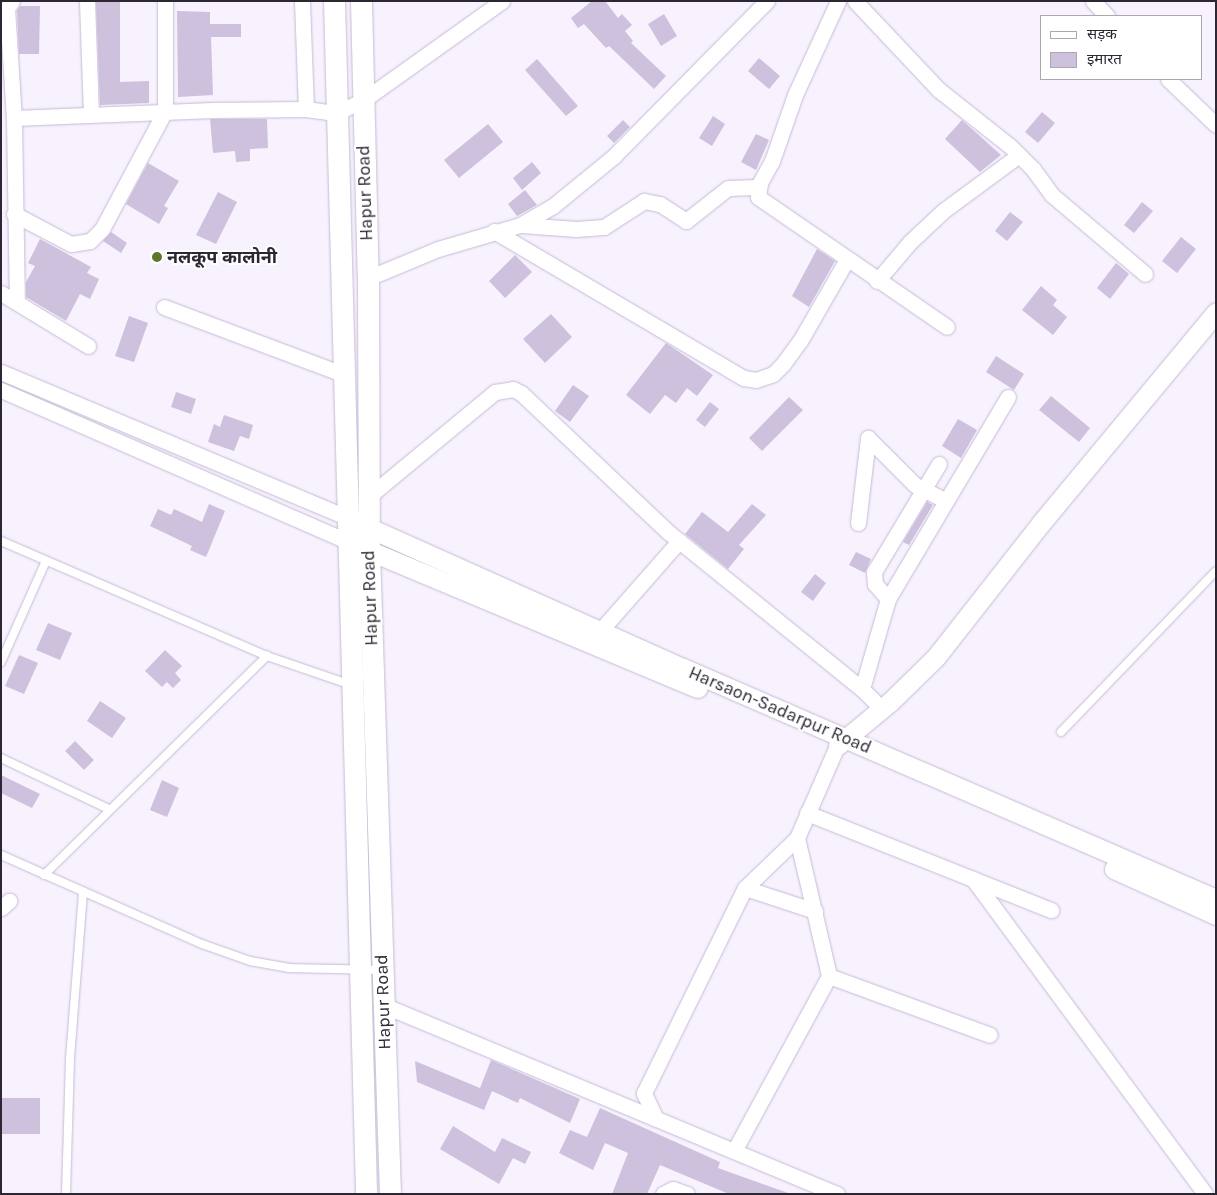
<!DOCTYPE html>
<html>
<head>
<meta charset="utf-8">
<style>
	body { margin:0 }
	#map { position:relative; width:1217px; height:1195px; overflow:hidden; background:#f7f2fd; font-family:Karla,"Noto Sans Devanagari",sans-serif }
	div>[style] { position:absolute }
	[style*='--x'] { left:calc(var(--x)*1px); top:calc(var(--y)*1px); width:calc(var(--w)*1px); rotate:calc(var(--a)*1deg) }
	.building>* { inset:0; background:#cdc1dd }
	.roads { filter:drop-shadow(0 0 1px #c6bad5) drop-shadow(0 0 1px #c6bad5) }
	.service>* { height:8px; margin:-4px; padding:0 4px; transform-origin:4px; border-radius:4px; background:#fff }
	.minor>* { height:15px; margin:-7.5px; padding:0 7.5px; transform-origin:7.5px; border-radius:7.5px; background:#fff }
	.tertiary>* { height:19px; margin:-9.5px; padding:0 9.5px; transform-origin:9.5px; border-radius:9.5px; background:#fff }
	.secondary>* { height:21px; margin:-10.5px; padding:0 10.5px; transform-origin:10.5px; border-radius:10.5px; background:#fff }
	.dots>* { width:14px; height:14px; translate:-50% -50%; box-sizing:border-box; border:2px solid #fff; border-radius:50% }
	span { translate:-50% -50%; white-space:nowrap; text-align:center; line-height:1.15; -webkit-text-stroke:4px #fff; paint-order:stroke }
	.street-label { font-size:18px; color:#2c2732 }
	.poi-label { font-size:18px; color:#2c2732; font-weight:700 }
	.left { translate:0 -50%; text-align:left }
	.frame { position:absolute; inset:0; border:2px solid #2c2732; pointer-events:none }
	.legend { position:absolute; left:1040px; top:15px; width:162px; height:65px; box-sizing:border-box; background:#fff; border:1px solid #aba9ad; margin:0; padding:6px 9px; list-style:none; font-size:15px; color:#2c2732 }
	.legend li { display:flex; align-items:center; gap:10px; height:25px }
	.legend b { width:25px; border:1px solid #aba9ad }
</style>
</head>
<body>
<div id="map">
	<div class="building">
		<i style="clip-path:polygon(592px 1px,605px 1px,618px 18px,622px 14px,632px 25px,625px 31px,633px 41px,631px 43px,666px 76px,654px 89px,609px 46px,606px 48px,584px 24px,578px 28px,571px 18px)"></i>
		<i style="clip-path:polygon(96px 2px,120px 2px,120px 82px,149px 81px,149px 103px,100px 105px)"></i>
		<i style="clip-path:polygon(20px 6px,40px 6px,39px 54px,19px 54px,17px 11px)"></i>
		<i style="clip-path:polygon(177px 11px,210px 12px,210px 24px,241px 24px,241px 37px,211px 37px,213px 95px,178px 97px)"></i>
		<i style="clip-path:polygon(664px 14px,677px 36px,661px 46px,648px 24px)"></i>
		<i style="clip-path:polygon(759px 58px,780px 76px,769px 89px,748px 71px)"></i>
		<i style="clip-path:polygon(537px 59px,578px 106px,566px 116px,525px 70px)"></i>
		<i style="clip-path:polygon(1042px 112px,1055px 123px,1038px 143px,1025px 132px)"></i>
		<i style="clip-path:polygon(713px 116px,725px 124px,712px 146px,699px 138px)"></i>
		<i style="clip-path:polygon(210px 119px,267px 119px,268px 148px,250px 149px,250px 161px,236px 162px,235px 151px,213px 153px)"></i>
		<i style="clip-path:polygon(623px 120px,630px 127px,614px 143px,607px 136px)"></i>
		<i style="clip-path:polygon(962px 120px,1001px 155px,980px 172px,945px 139px)"></i>
		<i style="clip-path:polygon(488px 124px,503px 142px,459px 178px,444px 160px)"></i>
		<i style="clip-path:polygon(756px 134px,769px 140px,756px 170px,741px 162px)"></i>
		<i style="clip-path:polygon(532px 162px,541px 173px,522px 190px,513px 178px)"></i>
		<i style="clip-path:polygon(148px 163px,179px 181px,164px 206px,168px 208px,159px 224px,126px 204px)"></i>
		<i style="clip-path:polygon(525px 190px,537px 205px,517px 216px,508px 204px)"></i>
		<i style="clip-path:polygon(218px 192px,237px 202px,216px 244px,196px 235px)"></i>
		<i style="clip-path:polygon(1142px 202px,1153px 211px,1134px 233px,1124px 225px)"></i>
		<i style="clip-path:polygon(1010px 212px,1023px 222px,1007px 241px,995px 231px)"></i>
		<i style="clip-path:polygon(111px 232px,127px 243px,121px 253px,103px 241px)"></i>
		<i style="clip-path:polygon(1181px 237px,1196px 249px,1177px 273px,1162px 261px)"></i>
		<i style="clip-path:polygon(40px 239px,91px 267px,87px 273px,99px 279px,90px 299px,80px 294px,66px 321px,26px 297px,26px 282px,35px 266px,28px 263px)"></i>
		<i style="clip-path:polygon(817px 249px,835px 261px,809px 307px,792px 296px)"></i>
		<i style="clip-path:polygon(515px 255px,532px 272px,505px 298px,489px 281px)"></i>
		<i style="clip-path:polygon(1116px 263px,1129px 274px,1110px 299px,1097px 288px)"></i>
		<i style="clip-path:polygon(1041px 286px,1057px 300px,1053px 305px,1067px 317px,1053px 335px,1022px 310px)"></i>
		<i style="clip-path:polygon(551px 314px,572px 337px,545px 363px,523px 339px)"></i>
		<i style="clip-path:polygon(129px 316px,148px 323px,134px 362px,115px 356px)"></i>
		<i style="clip-path:polygon(666px 343px,713px 375px,697px 396px,687px 388px,676px 403px,665px 395px,650px 414px,626px 395px)"></i>
		<i style="clip-path:polygon(996px 356px,1024px 374px,1014px 390px,986px 372px)"></i>
		<i style="clip-path:polygon(573px 385px,589px 396px,570px 422px,555px 411px)"></i>
		<i style="clip-path:polygon(176px 392px,196px 399px,191px 414px,171px 407px)"></i>
		<i style="clip-path:polygon(1051px 396px,1090px 428px,1079px 442px,1039px 410px)"></i>
		<i style="clip-path:polygon(789px 397px,803px 410px,762px 451px,749px 438px)"></i>
		<i style="clip-path:polygon(710px 402px,719px 409px,705px 427px,696px 420px)"></i>
		<i style="clip-path:polygon(224px 415px,253px 425px,249px 439px,240px 436px,234px 451px,208px 442px,214px 424px,220px 427px)"></i>
		<i style="clip-path:polygon(958px 419px,977px 430px,961px 458px,942px 446px)"></i>
		<i style="clip-path:polygon(927px 502px,933px 505px,909px 545px,903px 542px)"></i>
		<i style="clip-path:polygon(209px 504px,225px 511px,206px 557px,190px 550px,192px 546px,150px 526px,158px 509px,171px 515px,174px 509px,202px 522px)"></i>
		<i style="clip-path:polygon(752px 504px,766px 515px,739px 545px,744px 549px,728px 569px,685px 534px,702px 512px,728px 532px)"></i>
		<i style="clip-path:polygon(856px 552px,871px 559px,865px 573px,849px 565px)"></i>
		<i style="clip-path:polygon(815px 574px,826px 583px,813px 601px,801px 592px)"></i>
		<i style="clip-path:polygon(48px 623px,72px 633px,60px 660px,36px 650px)"></i>
		<i style="clip-path:polygon(165px 650px,182px 666px,175px 673px,181px 680px,173px 688px,167px 682px,162px 687px,145px 671px)"></i>
		<i style="clip-path:polygon(19px 655px,38px 663px,24px 694px,5px 686px)"></i>
		<i style="clip-path:polygon(100px 701px,126px 718px,112px 738px,87px 721px)"></i>
		<i style="clip-path:polygon(75px 741px,94px 760px,84px 770px,65px 751px)"></i>
		<i style="clip-path:polygon(1px 775px,40px 794px,32px 808px,1px 793px)"></i>
		<i style="clip-path:polygon(162px 780px,179px 788px,167px 817px,150px 810px)"></i>
		<i style="clip-path:polygon(491px 1060px,580px 1099px,570px 1123px,520px 1098px,518px 1103px,492px 1091px,484px 1110px,417px 1082px,415px 1061px,480px 1088px)"></i>
		<i style="clip-path:polygon(1px 1098px,40px 1098px,40px 1134px,1px 1134px)"></i>
		<i style="clip-path:polygon(600px 1108px,720px 1162px,718px 1168px,791px 1194px,729px 1194px,660px 1165px,647px 1194px,612px 1194px,628px 1153px,605px 1143px,593px 1170px,559px 1153px,570px 1130px,587px 1137px)"></i>
		<i style="clip-path:polygon(453px 1126px,495px 1152px,502px 1138px,531px 1152px,525px 1164px,513px 1158px,499px 1184px,440px 1149px)"></i>
	</div>
	<div class="roads">
		<div class="service">
			<i style="--x:1;--y:541;--w:290;--a:23.4"></i>
			<i style="--x:267;--y:656;--w:89;--a:19"></i>
			<i style="--x:1;--y:662;--w:111;--a:-66"></i>
			<i style="--x:1061;--y:732;--w:223;--a:-46.1"></i>
			<i style="--x:1;--y:758;--w:119;--a:25.3"></i>
			<i style="--x:1;--y:855;--w:220;--a:23.9"></i>
			<i style="--x:202;--y:944;--w:51;--a:19.5"></i>
			<i style="--x:250;--y:961;--w:40;--a:10"></i>
			<i style="--x:289;--y:968;--w:92;--a:1.2"></i>
			<i style="--x:44;--y:875;--w:313;--a:-44.5"></i>
			<i style="--x:66;--y:1194;--w:136;--a:-88.3"></i>
			<i style="--x:70;--y:1058;--w:167;--a:-85.5"></i>
		</div>
		<div class="minor">
			<i style="--x:12;--y:1;--w:9;--a:126"></i>
			<i style="--x:7;--y:8;--w:110;--a:86.4"></i>
			<i style="--x:14;--y:118;--w:183;--a:89.1"></i>
			<i style="--x:87;--y:1;--w:113;--a:88"></i>
			<i style="--x:302;--y:1;--w:108;--a:87.9"></i>
			<i style="--x:838;--y:1;--w:103;--a:114.6"></i>
			<i style="--x:795;--y:95;--w:70;--a:109.2"></i>
			<i style="--x:772;--y:161;--w:25;--a:119"></i>
			<i style="--x:760;--y:183;--w:14;--a:98"></i>
			<i style="--x:758;--y:197;--w:229;--a:34.5"></i>
			<i style="--x:855;--y:1;--w:122;--a:46.7"></i>
			<i style="--x:939;--y:90;--w:90;--a:38.3"></i>
			<i style="--x:1010;--y:146;--w:33;--a:45"></i>
			<i style="--x:1033;--y:169;--w:32;--a:54"></i>
			<i style="--x:1052;--y:195;--w:122;--a:40.3"></i>
			<i style="--x:1093;--y:1;--w:21;--a:47"></i>
			<i style="--x:1168;--y:79;--w:66;--a:43.8"></i>
			<i style="--x:14;--y:118;--w:199;--a:-2.3"></i>
			<i style="--x:213;--y:110;--w:93;--a:-0.6"></i>
			<i style="--x:306;--y:109;--w:30;--a:8"></i>
			<i style="--x:336;--y:113;--w:29;--a:-25"></i>
			<i style="--x:362;--y:101;--w:172;--a:-35.5"></i>
			<i style="--x:14;--y:214;--w:64;--a:27.8"></i>
			<i style="--x:71;--y:244;--w:19;--a:-9"></i>
			<i style="--x:90;--y:241;--w:17;--a:-45"></i>
			<i style="--x:102;--y:229;--w:134;--a:-61.9"></i>
			<i style="--x:165;--y:111;--w:110;--a:-90"></i>
			<i style="--x:522;--y:225;--w:54;--a:4.2"></i>
			<i style="--x:576;--y:229;--w:28;--a:-4"></i>
			<i style="--x:604;--y:227;--w:48;--a:-33"></i>
			<i style="--x:644;--y:201;--w:16;--a:11"></i>
			<i style="--x:660;--y:204;--w:31;--a:33"></i>
			<i style="--x:686;--y:221;--w:53;--a:-38.2"></i>
			<i style="--x:728;--y:188;--w:30;--a:-2"></i>
			<i style="--x:494;--y:231;--w:290;--a:30.5"></i>
			<i style="--x:744;--y:378;--w:12;--a:9"></i>
			<i style="--x:756;--y:380;--w:18;--a:-19"></i>
			<i style="--x:773;--y:374;--w:14;--a:-45"></i>
			<i style="--x:783;--y:364;--w:29;--a:-54"></i>
			<i style="--x:800;--y:341;--w:92;--a:-60.1"></i>
			<i style="--x:368;--y:278;--w:76;--a:-22.5"></i>
			<i style="--x:438;--y:249;--w:85;--a:-16.3"></i>
			<i style="--x:520;--y:225;--w:38;--a:-30"></i>
			<i style="--x:553;--y:206;--w:79;--a:-39.3"></i>
			<i style="--x:614;--y:156;--w:218;--a:-45.4"></i>
			<i style="--x:877;--y:281;--w:51;--a:-49.8"></i>
			<i style="--x:910;--y:242;--w:45;--a:-43.2"></i>
			<i style="--x:943;--y:211;--w:94;--a:-36.4"></i>
			<i style="--x:1;--y:293;--w:102;--a:31.3"></i>
			<i style="--x:164;--y:307;--w:190;--a:20.6"></i>
			<i style="--x:1;--y:372;--w:374;--a:22.8"></i>
			<i style="--x:1;--y:390;--w:377;--a:23.6"></i>
			<i style="--x:868;--y:438;--w:66;--a:45"></i>
			<i style="--x:915;--y:485;--w:35;--a:27"></i>
			<i style="--x:368;--y:497;--w:165;--a:-39.6"></i>
			<i style="--x:495;--y:392;--w:18;--a:-9"></i>
			<i style="--x:513;--y:389;--w:9;--a:27"></i>
			<i style="--x:521;--y:393;--w:202;--a:43.4"></i>
			<i style="--x:668;--y:532;--w:250;--a:39"></i>
			<i style="--x:862;--y:689;--w:28;--a:45"></i>
			<i style="--x:858;--y:523;--w:86;--a:-83.3"></i>
			<i style="--x:888;--y:599;--w:235;--a:-59.3"></i>
			<i style="--x:600;--y:631;--w:120;--a:-48.7"></i>
			<i style="--x:862;--y:689;--w:94;--a:-73.9"></i>
			<i style="--x:888;--y:599;--w:20;--a:-131"></i>
			<i style="--x:875;--y:584;--w:12;--a:-95"></i>
			<i style="--x:874;--y:572;--w:126;--a:-59"></i>
			<i style="--x:807;--y:813;--w:263;--a:21.7"></i>
			<i style="--x:797;--y:838;--w:142;--a:76.9"></i>
			<i style="--x:829;--y:976;--w:171;--a:20.1"></i>
			<i style="--x:973;--y:879;--w:391;--a:53.6"></i>
			<i style="--x:745;--y:888;--w:74;--a:18.2"></i>
			<i style="--x:1;--y:908;--w:11;--a:-41"></i>
			<i style="--x:383;--y:1005;--w:492;--a:22.6"></i>
			<i style="--x:656;--y:1119;--w:29;--a:-115"></i>
			<i style="--x:644;--y:1093;--w:229;--a:-63.8"></i>
			<i style="--x:745;--y:888;--w:72;--a:-43.9"></i>
			<i style="--x:797;--y:838;--w:100;--a:-66.5"></i>
			<i style="--x:734;--y:1151;--w:199;--a:-61.5"></i>
			<i style="--x:663;--y:1194;--w:11;--a:-27"></i>
			<i style="--x:673;--y:1189;--w:15;--a:20"></i>
		</div>
		<div class="tertiary">
			<i style="--x:356;--y:522;--w:358;--a:24.1"></i>
			<i style="--x:683;--y:668;--w:581;--a:23.43"></i>
			<i style="--x:358;--y:546;--w:368;--a:22.7"></i>
			<i style="--x:838;--y:745;--w:67;--a:-39.6"></i>
			<i style="--x:890;--y:702;--w:64;--a:-44.4"></i>
			<i style="--x:936;--y:657;--w:170;--a:-51.9"></i>
			<i style="--x:1041;--y:523;--w:274;--a:-50.3"></i>
			<i style="--x:1114;--y:869;--w:112;--a:24.3"></i>
		</div>
		<div class="secondary">
			<i style="--x:334;--y:1;--w:1193;--a:88.46"></i>
			<i style="--x:361;--y:1;--w:277;--a:88.6"></i>
			<i style="--x:368;--y:278;--w:273;--a:89.8"></i>
			<i style="--x:369;--y:551;--w:643;--a:88.13"></i>
		</div>
	</div>
	<div class="dots">
		<i style="left:157px;top:257px;background:#5d7629"></i>
	</div>
	<div class="street-label">
		<span style="left:365px;top:193px;rotate:-92deg">Hapur Road</span>
		<span style="left:370px;top:598px;rotate:-92deg">Hapur Road</span>
		<span style="left:780px;top:710px;rotate:23deg">Harsaon-Sadarpur Road</span>
		<span style="left:383px;top:1002px;rotate:-92deg">Hapur Road</span>
	</div>
	<div class="poi-label">
		<span class="left" style="left:167px;top:257px">नलकूप कालोनी</span>
	</div>
	<div class="frame"></div>
	<ul class="legend">
	<li><b style="height:6px;background:#fff"></b>सड़क</li>
	<li><b style="height:14px;background:#cdc1dd"></b>इमारत</li>
	</ul>
</div>
</body>
</html>
